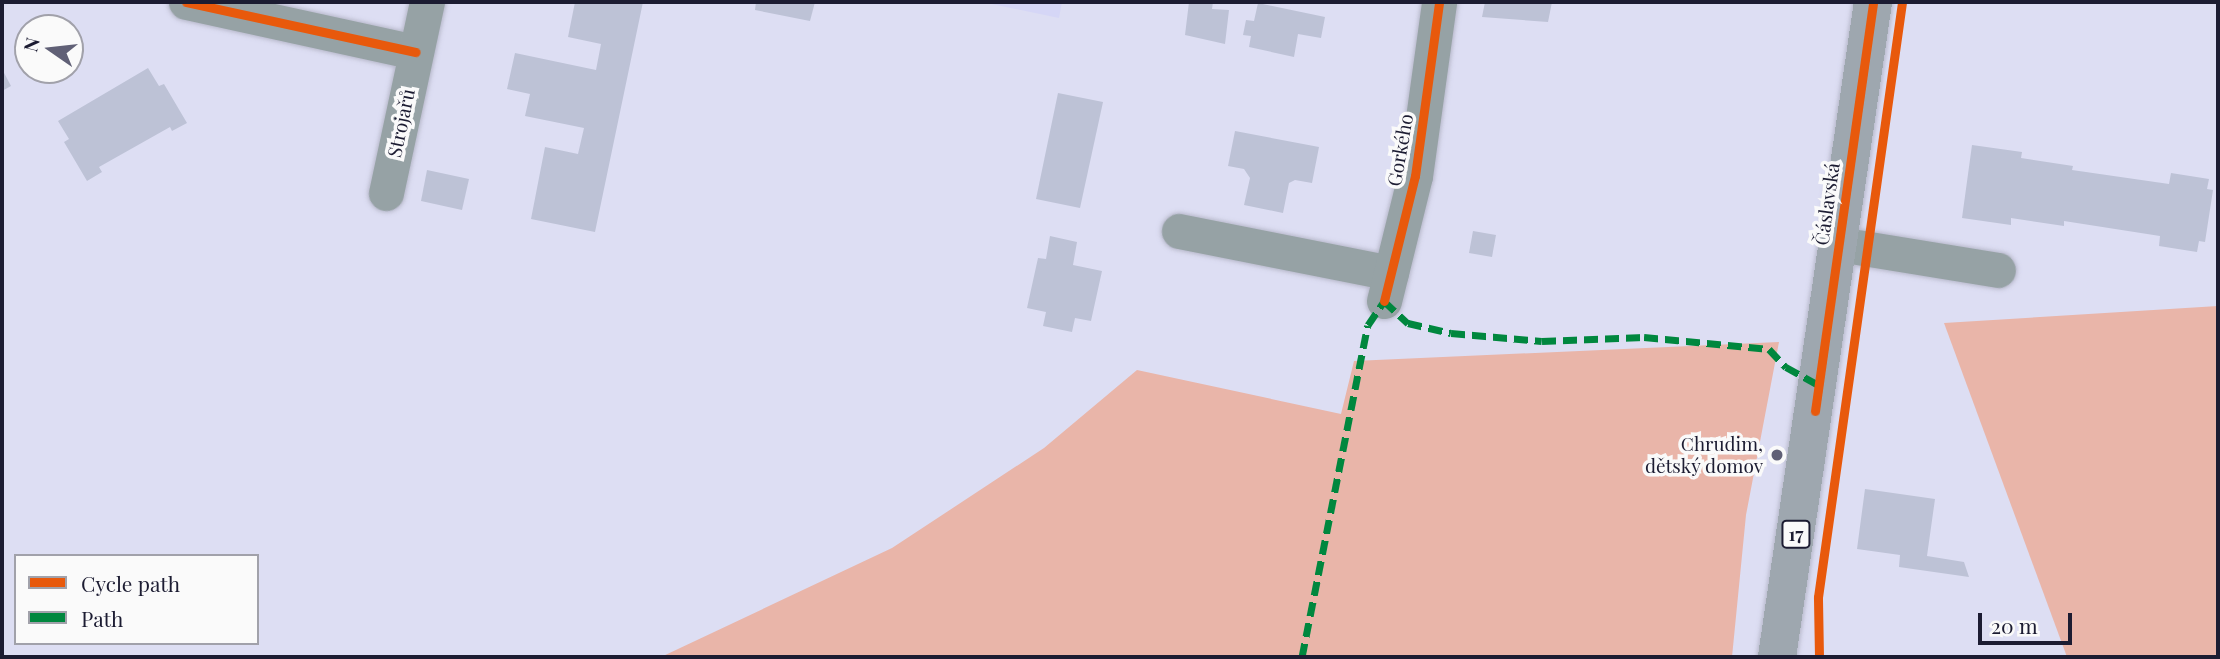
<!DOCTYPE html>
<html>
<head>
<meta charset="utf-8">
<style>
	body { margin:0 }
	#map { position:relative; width:2220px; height:659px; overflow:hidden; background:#dddef3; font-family:"Playfair Display",serif }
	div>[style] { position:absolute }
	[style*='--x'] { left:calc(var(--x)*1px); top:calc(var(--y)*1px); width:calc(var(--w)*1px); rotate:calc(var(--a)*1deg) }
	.built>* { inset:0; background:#d5d6f6 }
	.green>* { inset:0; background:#e9b5a9 }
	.building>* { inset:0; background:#bdc2d6 }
	.roads { filter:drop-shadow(0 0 2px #b8b9cb) drop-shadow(0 0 2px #b8b9cb) }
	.minor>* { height:35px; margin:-17.5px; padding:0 17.5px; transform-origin:17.5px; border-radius:17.5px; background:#96a2a5 }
	.major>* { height:38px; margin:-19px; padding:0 19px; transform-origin:19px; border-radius:19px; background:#9ea7af }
	.quiet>* { height:7px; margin-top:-3.5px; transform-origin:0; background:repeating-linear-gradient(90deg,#00873e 0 14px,transparent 0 21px) }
	.cycleway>* { height:9px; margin:-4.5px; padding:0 4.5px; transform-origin:4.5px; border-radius:4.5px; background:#e8590c }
	.dots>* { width:19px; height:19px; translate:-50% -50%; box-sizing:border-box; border:4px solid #fafafa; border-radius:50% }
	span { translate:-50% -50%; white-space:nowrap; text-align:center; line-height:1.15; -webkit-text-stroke:7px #fafafa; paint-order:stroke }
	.shield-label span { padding:2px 5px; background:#fafafa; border:2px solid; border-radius:5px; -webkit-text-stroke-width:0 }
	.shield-label { font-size:18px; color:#1c1c32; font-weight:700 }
	.street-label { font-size:19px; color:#1c1c32 }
	.poi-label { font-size:19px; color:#1c1c32 }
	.right { translate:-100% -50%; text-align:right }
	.frame { position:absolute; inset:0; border:4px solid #1c1c32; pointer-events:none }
	.legend { position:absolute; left:14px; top:554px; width:245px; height:91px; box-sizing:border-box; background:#fafafa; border:2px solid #a1a1aa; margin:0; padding:9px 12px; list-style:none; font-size:21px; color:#1c1c32 }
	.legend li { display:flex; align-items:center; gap:14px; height:35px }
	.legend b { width:35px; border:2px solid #a1a1aa }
	.north { position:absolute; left:14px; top:14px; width:70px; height:70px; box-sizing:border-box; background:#fafafa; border:2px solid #a1a1aa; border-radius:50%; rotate:284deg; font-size:19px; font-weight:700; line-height:28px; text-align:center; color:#1c1c32 }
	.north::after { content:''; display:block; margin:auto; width:24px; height:32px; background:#606076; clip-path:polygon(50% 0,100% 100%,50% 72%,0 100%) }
	.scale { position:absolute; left:1978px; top:613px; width:94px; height:32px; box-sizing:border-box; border:4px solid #1c1c32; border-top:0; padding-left:9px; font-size:21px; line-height:24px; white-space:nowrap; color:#1c1c32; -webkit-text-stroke:5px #fafafa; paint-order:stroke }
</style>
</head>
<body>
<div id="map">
	<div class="built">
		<i style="clip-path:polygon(982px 2px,1062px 2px,1059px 18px)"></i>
	</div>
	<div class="green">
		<i style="clip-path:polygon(2218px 306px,2218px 657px,2067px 657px,1944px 323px)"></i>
		<i style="clip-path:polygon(1779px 342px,1746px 515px,1732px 657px,661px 657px,892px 548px,1044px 448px,1137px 370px,1341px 414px,1354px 361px)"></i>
	</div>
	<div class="building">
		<i style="clip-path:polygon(575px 2px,643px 2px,595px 232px,531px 219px,545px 147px,578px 154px,584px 128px,525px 116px,530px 94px,507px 89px,515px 53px,596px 70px,601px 44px,568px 37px)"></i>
		<i style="clip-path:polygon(756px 2px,815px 2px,810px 21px,755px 10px)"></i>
		<i style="clip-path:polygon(1189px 2px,1213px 2px,1212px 9px,1229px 10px,1225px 44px,1185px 35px)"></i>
		<i style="clip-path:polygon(1485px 2px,1552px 2px,1548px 22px,1482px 17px)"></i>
		<i style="clip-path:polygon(1258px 3px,1325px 17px,1321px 38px,1298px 34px,1294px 57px,1249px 47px,1251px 36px,1243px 35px,1246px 20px,1254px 21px)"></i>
		<i style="clip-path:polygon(148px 68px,159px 86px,164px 84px,187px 123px,172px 131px,170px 127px,99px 167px,102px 172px,87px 181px,64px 142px,69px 139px,58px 121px)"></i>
		<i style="clip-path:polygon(2px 69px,11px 86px,2px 91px)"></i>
		<i style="clip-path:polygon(1058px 93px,1103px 102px,1080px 208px,1036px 199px)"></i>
		<i style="clip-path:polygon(1235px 131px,1319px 147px,1312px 183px,1295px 180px,1289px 183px,1283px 213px,1244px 205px,1250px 178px,1244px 169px,1228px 166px)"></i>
		<i style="clip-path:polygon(1972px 145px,2022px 152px,2021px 158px,2073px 166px,2072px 170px,2169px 184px,2171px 173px,2209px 179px,2207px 189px,2213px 190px,2205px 242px,2199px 241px,2197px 252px,2159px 246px,2160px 236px,2064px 221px,2064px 226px,2011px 218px,2011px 225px,1962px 218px)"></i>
		<i style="clip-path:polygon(427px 170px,469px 179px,462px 210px,421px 201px)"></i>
		<i style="clip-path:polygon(1473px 231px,1496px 235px,1492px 257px,1469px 253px)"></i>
		<i style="clip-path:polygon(1050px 236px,1077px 242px,1073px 265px,1102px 271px,1091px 321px,1075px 318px,1072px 332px,1043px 326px,1046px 312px,1027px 308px,1038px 258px,1046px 259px)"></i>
		<i style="clip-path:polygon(1865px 489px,1935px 499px,1927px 556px,1964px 562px,1969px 577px,1899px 567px,1900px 555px,1857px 549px)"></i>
	</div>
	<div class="roads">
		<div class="minor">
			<i style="--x:186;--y:2;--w:235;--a:12.3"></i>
			<i style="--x:386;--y:193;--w:195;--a:-77.9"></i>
			<i style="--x:1179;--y:231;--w:216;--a:11.2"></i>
			<i style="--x:1839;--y:244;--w:161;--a:9.3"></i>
			<i style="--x:1384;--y:301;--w:129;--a:-76.1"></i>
			<i style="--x:1415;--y:176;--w:176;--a:-82.1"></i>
		</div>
		<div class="major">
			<i style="--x:1777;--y:657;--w:662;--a:-81.66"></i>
		</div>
	</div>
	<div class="quiet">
		<i style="--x:1302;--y:657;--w:338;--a:-78.8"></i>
		<i style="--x:1368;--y:325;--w:29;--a:-56"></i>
		<i style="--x:1384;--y:301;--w:33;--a:43"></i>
		<i style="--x:1408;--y:323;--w:44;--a:13.1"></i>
		<i style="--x:1451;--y:333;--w:91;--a:5"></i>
		<i style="--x:1542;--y:341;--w:102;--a:-2.2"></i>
		<i style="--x:1644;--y:337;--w:126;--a:5.5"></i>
		<i style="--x:1769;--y:349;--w:25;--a:47"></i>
		<i style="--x:1786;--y:367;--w:38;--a:29"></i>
	</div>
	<div class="cycleway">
		<i style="--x:186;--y:2;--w:235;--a:12.3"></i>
		<i style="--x:1384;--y:301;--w:129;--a:-76.1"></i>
		<i style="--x:1415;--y:176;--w:176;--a:-82.1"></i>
		<i style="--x:1815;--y:411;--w:413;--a:-81.9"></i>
		<i style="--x:1819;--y:657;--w:60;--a:-91"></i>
		<i style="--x:1818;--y:597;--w:601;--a:-81.96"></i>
	</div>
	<div class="dots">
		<i style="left:1777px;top:455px;background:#606076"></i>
	</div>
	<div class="shield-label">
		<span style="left:1796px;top:534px">17</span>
	</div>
	<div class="street-label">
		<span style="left:401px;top:123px;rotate:-78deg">Strojařů</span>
		<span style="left:1400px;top:150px;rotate:-80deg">Gorkého</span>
		<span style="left:1827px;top:204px;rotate:-82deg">Čáslavská</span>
	</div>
	<div class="poi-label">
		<span class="right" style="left:1763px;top:455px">Chrudim,<br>dětský domov</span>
	</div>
	<div class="frame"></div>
	<ul class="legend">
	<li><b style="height:9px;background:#e8590c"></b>Cycle path</li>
	<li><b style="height:9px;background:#00873e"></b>Path</li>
	</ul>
	<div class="north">N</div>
	<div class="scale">20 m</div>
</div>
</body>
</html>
